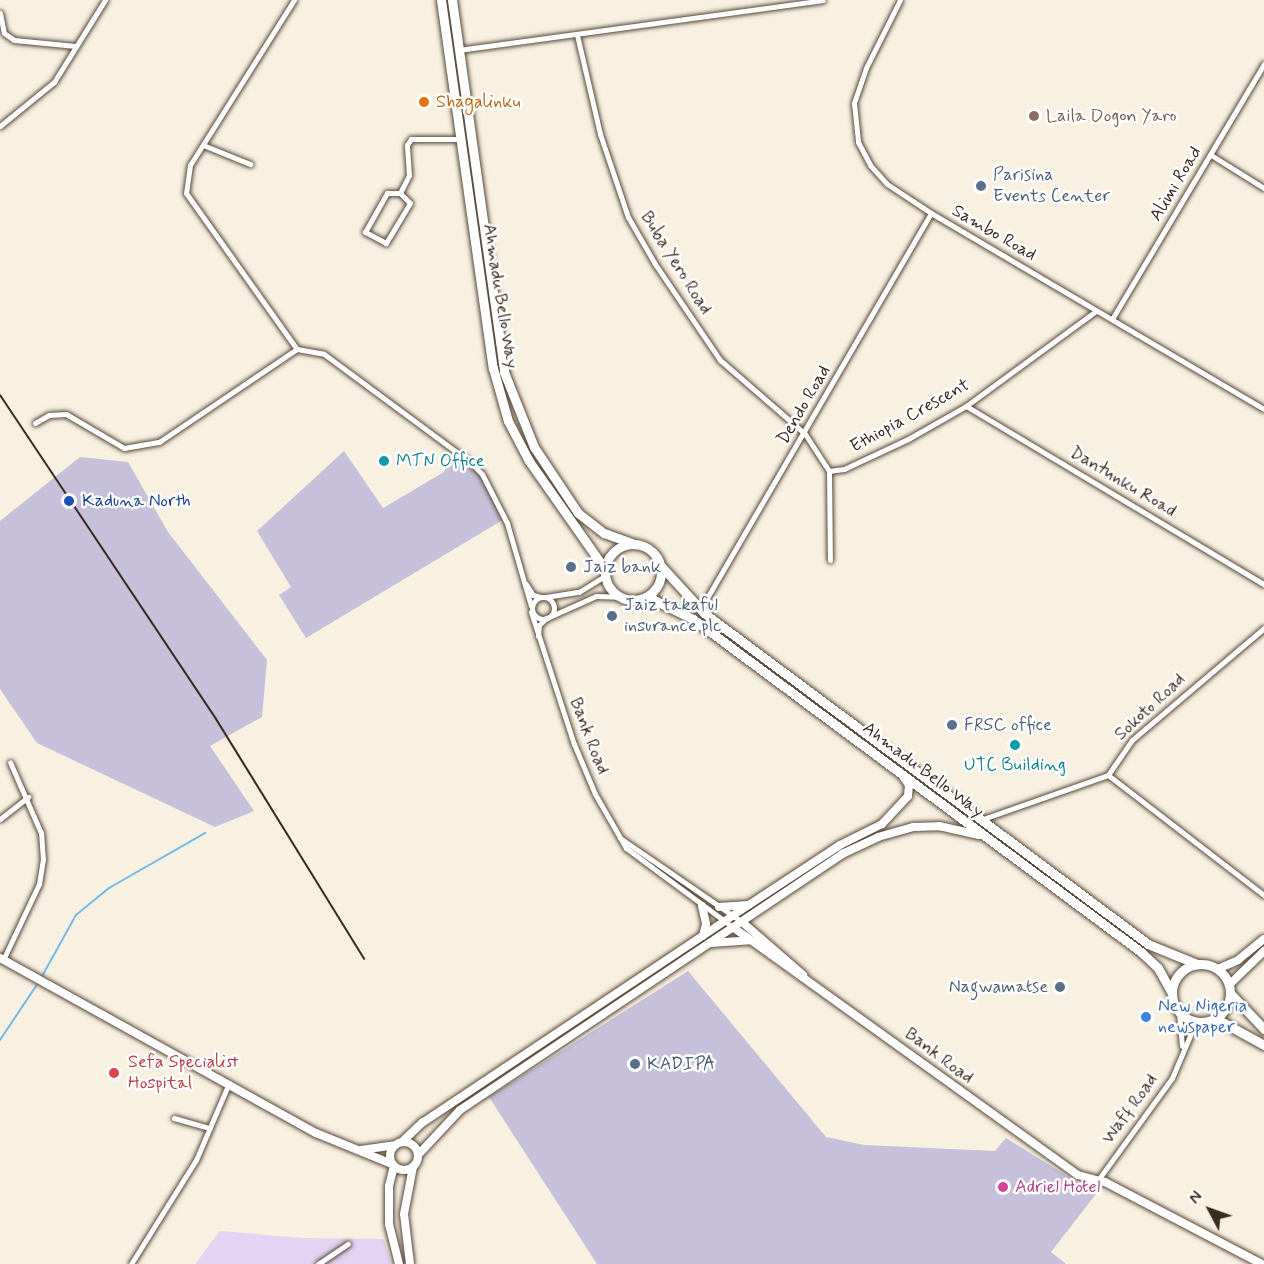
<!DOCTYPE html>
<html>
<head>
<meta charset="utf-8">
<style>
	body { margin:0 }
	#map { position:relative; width:1264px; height:1264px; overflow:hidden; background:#f8f0e0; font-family:Mynerve,sans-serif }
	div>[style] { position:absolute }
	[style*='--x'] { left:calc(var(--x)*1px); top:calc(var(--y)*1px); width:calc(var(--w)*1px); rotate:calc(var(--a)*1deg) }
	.built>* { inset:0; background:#e4d3f2 }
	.industrial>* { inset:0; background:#c6c0da }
	.stream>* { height:2px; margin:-1px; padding:0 1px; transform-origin:1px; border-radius:1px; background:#73bbeb }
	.roads { filter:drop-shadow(0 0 2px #57483b) drop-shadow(0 0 2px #57483b) }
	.street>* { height:5px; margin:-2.5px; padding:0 2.5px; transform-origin:2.5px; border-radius:2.5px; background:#fff }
	.street>.ring { margin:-2.5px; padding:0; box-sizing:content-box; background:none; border:5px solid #fff; border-radius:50% }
	.secondary>* { height:8px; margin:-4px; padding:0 4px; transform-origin:4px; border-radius:4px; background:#fff }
	.secondary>.ring { margin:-4px; padding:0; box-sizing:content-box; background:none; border:8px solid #fff; border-radius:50% }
	.primary>* { height:9px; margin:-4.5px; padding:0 4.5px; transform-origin:4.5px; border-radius:4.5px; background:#fff }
	.primary>.ring { margin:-4.5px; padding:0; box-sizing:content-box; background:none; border:9px solid #fff; border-radius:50% }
	.rail>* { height:2px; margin:-1px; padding:0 1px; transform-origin:1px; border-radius:1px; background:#3b2a1e }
	.dots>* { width:16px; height:16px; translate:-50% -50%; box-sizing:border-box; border:3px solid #fff; border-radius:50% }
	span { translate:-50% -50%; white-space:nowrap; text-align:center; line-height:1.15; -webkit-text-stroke:5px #fff; paint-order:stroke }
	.food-label { font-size:18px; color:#c56008 }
	.left { translate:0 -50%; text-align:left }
	.education-label { font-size:18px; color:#785e54 }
	.service-label { font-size:18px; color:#4e5e75 }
	.right { translate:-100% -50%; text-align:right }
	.street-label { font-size:18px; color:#3b2a1e }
	.culture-label { font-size:18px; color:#0d838f }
	.transit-label { font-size:18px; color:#164399 }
	.shop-label { font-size:18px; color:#366cbe }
	.health-label { font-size:18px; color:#be3a42 }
	.hotel-label { font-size:18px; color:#b23c85 }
	.north { position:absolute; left:1180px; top:1180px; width:60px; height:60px; -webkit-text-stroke:4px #fff; paint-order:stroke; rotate:311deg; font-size:16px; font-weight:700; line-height:24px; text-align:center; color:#3b2a1e }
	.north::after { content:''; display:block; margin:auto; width:21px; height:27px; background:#3b2a1e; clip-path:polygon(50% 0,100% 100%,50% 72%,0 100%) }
</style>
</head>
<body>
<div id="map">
	<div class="built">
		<i style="clip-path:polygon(220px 1231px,302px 1238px,384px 1239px,391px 1264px,195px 1264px)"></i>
	</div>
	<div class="industrial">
		<i style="clip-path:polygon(344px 451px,383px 508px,444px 472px,453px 451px,480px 472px,506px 518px,306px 638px,279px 595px,291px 587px,257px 531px)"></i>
		<i style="clip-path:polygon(80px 457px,128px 462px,168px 532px,267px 660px,262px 717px,210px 746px,254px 811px,215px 827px,37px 743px,0 689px,0 521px)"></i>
		<i style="clip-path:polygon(688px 971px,826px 1137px,864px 1145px,995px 1151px,1006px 1138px,1096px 1194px,1051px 1252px,1066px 1264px,597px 1264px,489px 1097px)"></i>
	</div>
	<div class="stream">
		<i style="--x:41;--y:978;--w:72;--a:-60.9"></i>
		<i style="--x:76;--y:915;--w:43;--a:-39.3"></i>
		<i style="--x:109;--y:888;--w:111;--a:-29.8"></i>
		<i style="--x:0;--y:1040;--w:69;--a:-56.3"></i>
	</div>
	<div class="roads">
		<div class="street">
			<i style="--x:294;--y:0;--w:195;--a:122.2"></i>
			<i style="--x:190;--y:165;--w:28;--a:98"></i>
			<i style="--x:186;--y:193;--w:191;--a:54.6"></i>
			<i style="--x:900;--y:0;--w:76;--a:116.6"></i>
			<i style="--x:866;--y:68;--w:37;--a:109"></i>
			<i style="--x:854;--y:103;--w:39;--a:84"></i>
			<i style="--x:858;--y:142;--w:26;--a:62"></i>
			<i style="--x:870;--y:165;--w:25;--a:48"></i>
			<i style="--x:887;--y:184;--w:53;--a:33.4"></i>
			<i style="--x:931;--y:213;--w:386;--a:30.5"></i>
			<i style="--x:0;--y:13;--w:20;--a:79"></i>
			<i style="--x:4;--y:33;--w:12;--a:35"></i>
			<i style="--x:14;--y:40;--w:62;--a:5.5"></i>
			<i style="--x:577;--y:35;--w:102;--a:76.9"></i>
			<i style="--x:600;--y:134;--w:88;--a:71.4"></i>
			<i style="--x:628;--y:217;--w:54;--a:60.1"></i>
			<i style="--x:655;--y:264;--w:116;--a:55.9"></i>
			<i style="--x:720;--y:360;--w:113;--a:41"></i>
			<i style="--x:805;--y:434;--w:44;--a:57"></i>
			<i style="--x:829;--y:471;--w:15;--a:-8"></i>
			<i style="--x:844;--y:469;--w:71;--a:-25.1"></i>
			<i style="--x:908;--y:439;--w:67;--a:-29.6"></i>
			<i style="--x:966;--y:406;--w:161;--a:-36.2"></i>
			<i style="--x:459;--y:50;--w:367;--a:-7.8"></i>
			<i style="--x:0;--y:126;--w:70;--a:-39.2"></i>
			<i style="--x:54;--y:82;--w:97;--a:-58.1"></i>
			<i style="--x:203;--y:145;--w:51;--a:22"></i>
			<i style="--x:1211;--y:155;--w:62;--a:31.9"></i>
			<i style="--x:387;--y:193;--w:13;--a:0"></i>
			<i style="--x:400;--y:193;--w:14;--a:45"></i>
			<i style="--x:410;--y:203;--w:47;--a:121"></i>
			<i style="--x:386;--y:243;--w:24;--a:-152"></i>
			<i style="--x:365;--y:232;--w:45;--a:-60.6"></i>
			<i style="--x:400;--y:193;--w:20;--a:-63"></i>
			<i style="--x:409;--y:175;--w:30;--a:-94"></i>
			<i style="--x:407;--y:145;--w:7;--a:-56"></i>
			<i style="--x:411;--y:139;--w:48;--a:0"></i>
			<i style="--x:1112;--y:319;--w:297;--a:-59.2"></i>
			<i style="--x:966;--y:406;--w:347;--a:30.9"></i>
			<i style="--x:35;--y:423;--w:16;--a:-30"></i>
			<i style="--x:49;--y:415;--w:17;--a:-3"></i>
			<i style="--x:66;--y:414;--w:67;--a:30.4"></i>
			<i style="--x:124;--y:448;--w:36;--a:-10"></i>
			<i style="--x:159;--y:442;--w:166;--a:-34"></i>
			<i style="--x:297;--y:349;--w:27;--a:10"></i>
			<i style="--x:324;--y:354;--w:182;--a:36.5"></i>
			<i style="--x:470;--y:462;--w:17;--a:45"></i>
			<i style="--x:482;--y:474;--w:55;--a:63"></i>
			<i style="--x:507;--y:523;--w:86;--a:73.9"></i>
			<i style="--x:829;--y:471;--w:89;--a:89.4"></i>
			<i style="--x:526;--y:584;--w:13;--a:58"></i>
			<i style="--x:533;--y:595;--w:8;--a:14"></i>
			<i style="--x:546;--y:597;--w:33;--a:-9"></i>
			<i style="--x:579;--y:592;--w:31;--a:-32"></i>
			<i class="ring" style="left:532px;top:597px;width:17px;height:17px"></i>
			<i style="--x:700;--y:610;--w:459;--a:-59.8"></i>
			<i style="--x:531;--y:612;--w:139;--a:72"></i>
			<i style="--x:574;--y:744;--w:54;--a:67.2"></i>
			<i style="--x:595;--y:794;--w:62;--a:60.1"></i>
			<i style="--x:626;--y:848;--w:134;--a:36.5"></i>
			<i style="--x:549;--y:617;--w:51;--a:-24.1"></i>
			<i style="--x:596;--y:596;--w:23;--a:2"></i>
			<i style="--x:538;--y:636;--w:11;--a:-85"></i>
			<i style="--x:539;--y:625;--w:10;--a:-45"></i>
			<i style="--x:1108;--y:775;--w:197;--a:37.6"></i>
			<i style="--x:0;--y:819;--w:36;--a:-38"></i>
			<i style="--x:983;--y:819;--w:133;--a:-19.4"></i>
			<i style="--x:1108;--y:775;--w:42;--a:-55.6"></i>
			<i style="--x:1132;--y:740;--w:173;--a:-40.3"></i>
			<i style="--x:620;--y:838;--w:148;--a:34.5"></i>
			<i style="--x:3;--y:960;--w:84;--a:-64.7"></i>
			<i style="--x:39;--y:884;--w:24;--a:-81"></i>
			<i style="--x:43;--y:860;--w:27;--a:-94"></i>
			<i style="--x:41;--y:833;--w:77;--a:-113.6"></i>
			<i style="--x:1179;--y:1012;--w:34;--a:85"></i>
			<i style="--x:174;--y:1118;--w:37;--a:16"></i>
			<i style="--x:1098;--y:1180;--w:126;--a:-54"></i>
			<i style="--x:1172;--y:1078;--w:51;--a:-66.9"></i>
			<i style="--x:1192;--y:1031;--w:18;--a:-34"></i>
			<i style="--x:131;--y:1264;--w:123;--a:-58"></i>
			<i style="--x:196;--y:1160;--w:84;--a:-66.8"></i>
			<i style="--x:318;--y:1264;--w:36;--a:-34"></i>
		</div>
		<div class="secondary">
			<i style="--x:702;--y:906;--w:18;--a:77"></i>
			<i style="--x:706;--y:924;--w:12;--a:104"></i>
			<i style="--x:719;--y:907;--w:29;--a:-4"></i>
			<i style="--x:742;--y:922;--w:81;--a:41"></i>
			<i style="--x:734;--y:928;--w:423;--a:35.7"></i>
			<i style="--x:1078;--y:1175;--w:28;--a:15"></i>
			<i style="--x:1105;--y:1182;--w:177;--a:27.6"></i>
			<i style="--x:711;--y:943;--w:39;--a:-4"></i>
			<i style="--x:0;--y:958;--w:361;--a:29"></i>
			<i style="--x:316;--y:1133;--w:82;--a:22.2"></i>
			<i style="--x:1218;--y:969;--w:22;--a:-24"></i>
			<i style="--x:1238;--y:960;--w:33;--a:-39"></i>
			<i style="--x:1229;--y:985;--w:49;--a:-44.2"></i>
			<i style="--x:402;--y:1142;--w:28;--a:-44"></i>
			<i style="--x:422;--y:1123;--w:373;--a:-33.7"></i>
			<i style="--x:732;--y:916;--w:129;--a:-33.3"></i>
			<i style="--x:840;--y:845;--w:47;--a:-26.6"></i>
			<i style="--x:882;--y:824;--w:38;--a:-47"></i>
			<i style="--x:908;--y:796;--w:11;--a:-85"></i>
			<i style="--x:909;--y:785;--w:9;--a:-126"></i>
			<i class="ring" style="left:390px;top:1142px;width:20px;height:20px"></i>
			<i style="--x:361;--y:1150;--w:34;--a:-8"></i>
			<i style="--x:418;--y:1155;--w:62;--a:-47"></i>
			<i style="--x:460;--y:1110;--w:460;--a:-33.8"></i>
			<i style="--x:842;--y:854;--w:40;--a:-25"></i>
			<i style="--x:878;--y:837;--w:37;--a:-16"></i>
			<i style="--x:914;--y:827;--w:25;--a:-2"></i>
			<i style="--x:939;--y:826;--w:41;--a:12.7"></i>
			<i style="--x:394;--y:1166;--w:21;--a:104"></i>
			<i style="--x:389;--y:1186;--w:38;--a:90"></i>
			<i style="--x:389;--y:1224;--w:41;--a:76"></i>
			<i style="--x:410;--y:1264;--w:50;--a:-96.8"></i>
			<i style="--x:404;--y:1214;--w:48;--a:-79.2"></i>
		</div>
		<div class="primary">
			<i style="--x:441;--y:0;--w:372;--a:82"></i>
			<i style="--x:493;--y:368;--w:55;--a:74.2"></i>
			<i style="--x:508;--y:421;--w:45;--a:62.3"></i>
			<i style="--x:529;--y:461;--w:132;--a:54.9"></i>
			<i style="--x:452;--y:0;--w:376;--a:82"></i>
			<i style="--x:504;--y:372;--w:81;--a:68.2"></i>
			<i style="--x:534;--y:447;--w:79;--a:56.3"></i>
			<i style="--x:578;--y:513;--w:33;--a:38"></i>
			<i style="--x:604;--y:533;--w:33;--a:20"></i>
			<i class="ring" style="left:605px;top:544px;width:47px;height:47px"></i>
			<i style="--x:661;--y:566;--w:64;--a:47.5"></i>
			<i style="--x:704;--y:613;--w:554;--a:36.7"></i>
			<i style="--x:1148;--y:944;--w:53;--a:22.2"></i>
			<i style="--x:636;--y:600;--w:18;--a:0"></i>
			<i style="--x:654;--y:600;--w:43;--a:26"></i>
			<i style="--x:693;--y:619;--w:558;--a:36.62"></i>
			<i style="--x:1141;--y:952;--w:23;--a:43"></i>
			<i style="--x:1158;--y:968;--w:29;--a:61"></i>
			<i class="ring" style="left:1172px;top:964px;width:49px;height:49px"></i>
			<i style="--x:1230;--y:993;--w:50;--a:46.6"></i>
			<i style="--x:1215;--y:1018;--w:56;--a:28.9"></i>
		</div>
	</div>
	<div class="rail">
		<i style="--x:0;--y:395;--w:389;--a:56.3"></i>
		<i style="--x:216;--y:719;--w:282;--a:58.3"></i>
	</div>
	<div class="dots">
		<i style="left:424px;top:102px;background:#e8710a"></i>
		<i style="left:1034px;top:116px;background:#8d6e63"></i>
		<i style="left:981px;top:186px;background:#5c6f8a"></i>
		<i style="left:384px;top:461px;background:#0f9aa8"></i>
		<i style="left:69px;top:501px;background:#1a4fb4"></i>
		<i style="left:571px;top:567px;background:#5c6f8a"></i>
		<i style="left:612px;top:616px;background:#5c6f8a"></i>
		<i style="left:952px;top:725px;background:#5c6f8a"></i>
		<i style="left:1015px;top:745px;background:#0f9aa8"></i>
		<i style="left:1060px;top:987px;background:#5c6f8a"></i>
		<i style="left:1146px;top:1017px;background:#3f7fe0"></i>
		<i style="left:635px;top:1064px;background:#5c6f8a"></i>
		<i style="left:114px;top:1073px;background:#e0444e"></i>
		<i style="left:1003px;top:1187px;background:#d1479c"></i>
	</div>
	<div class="food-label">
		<span class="left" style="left:436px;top:102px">Shagalinku</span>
	</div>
	<div class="education-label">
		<span class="left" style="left:1046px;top:116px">Laila Dogon Yaro</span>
	</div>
	<div class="service-label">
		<span class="left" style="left:993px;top:186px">Parisina<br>Events Center</span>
		<span class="left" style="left:583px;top:567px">Jaiz bank</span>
		<span class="left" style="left:624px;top:616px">Jaiz takaful<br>insurance plc</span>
		<span class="left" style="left:964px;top:725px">FRSC office</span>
		<span class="right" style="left:1048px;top:987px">Nagwamatse</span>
		<span class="left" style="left:647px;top:1064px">KADIPA</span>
	</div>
	<div class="street-label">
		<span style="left:1176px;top:184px;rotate:-59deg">Alimi Road</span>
		<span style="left:994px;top:233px;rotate:30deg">Sambo Road</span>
		<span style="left:676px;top:263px;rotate:58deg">Buba Yero Road</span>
		<span style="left:500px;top:296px;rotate:81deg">Ahmadu Bello Way</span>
		<span style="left:804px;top:405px;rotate:-60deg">Dendo Road</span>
		<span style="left:910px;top:416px;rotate:-29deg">Ethiopia Crescent</span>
		<span style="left:1123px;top:482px;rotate:31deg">Dantunku Road</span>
		<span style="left:1150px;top:707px;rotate:-43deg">Sokoto Road</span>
		<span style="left:589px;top:736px;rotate:69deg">Bank Road</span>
		<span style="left:923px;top:770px;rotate:37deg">Ahmadu Bello Way</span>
		<span style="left:939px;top:1056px;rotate:37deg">Bank Road</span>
		<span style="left:1130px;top:1109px;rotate:-54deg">Waff Road</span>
	</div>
	<div class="culture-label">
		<span class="left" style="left:396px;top:461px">MTN Office</span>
		<span style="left:1015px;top:765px">UTC Building</span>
	</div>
	<div class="transit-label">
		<span class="left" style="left:82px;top:501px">Kaduna North</span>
	</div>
	<div class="shop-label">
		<span class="left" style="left:1158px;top:1017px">New Nigeria<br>newspaper</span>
	</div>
	<div class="health-label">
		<span class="left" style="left:128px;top:1073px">Sefa Specialist<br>Hospital</span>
	</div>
	<div class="hotel-label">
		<span class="left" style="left:1015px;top:1187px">Adriel Hotel</span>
	</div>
	<div class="north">N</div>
</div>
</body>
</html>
